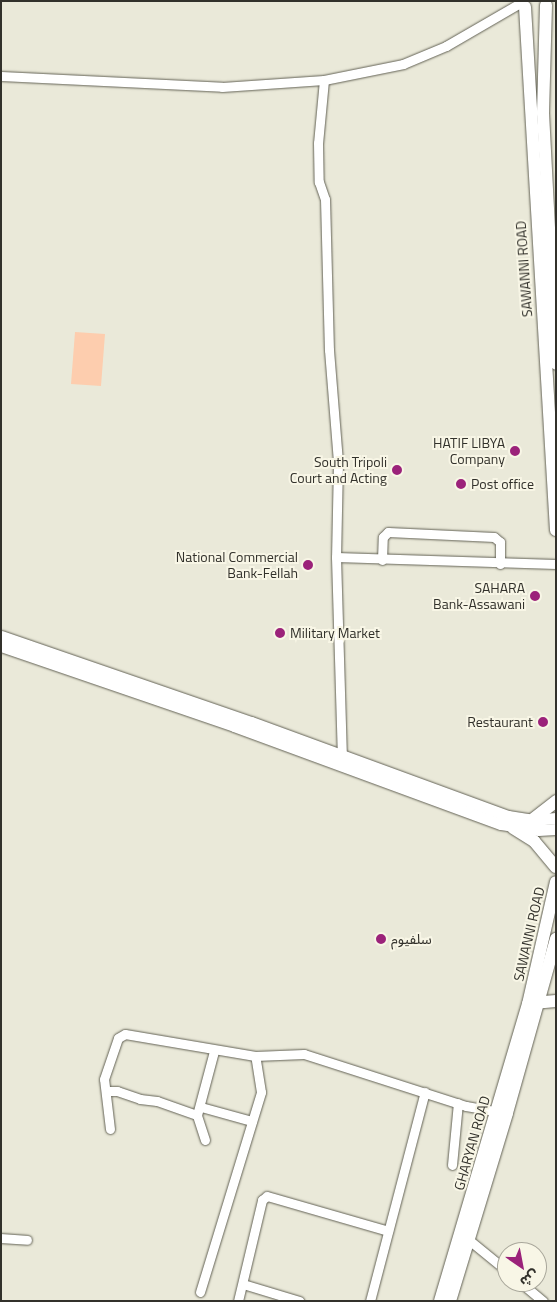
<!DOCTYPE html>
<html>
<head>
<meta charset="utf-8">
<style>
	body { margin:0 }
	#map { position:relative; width:557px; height:1302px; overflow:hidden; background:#eae9d9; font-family:"Titillium Web","Noto Sans Arabic",sans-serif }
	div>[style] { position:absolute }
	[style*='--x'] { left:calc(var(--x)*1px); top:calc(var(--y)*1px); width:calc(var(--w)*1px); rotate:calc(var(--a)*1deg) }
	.green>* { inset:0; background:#fdcdae }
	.roads { filter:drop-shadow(0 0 1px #636255) drop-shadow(0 0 1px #636255) }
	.minor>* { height:9px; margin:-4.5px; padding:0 4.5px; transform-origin:4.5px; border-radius:4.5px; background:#fff }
	.major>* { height:11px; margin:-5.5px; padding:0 5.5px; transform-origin:5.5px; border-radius:5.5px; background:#fff }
	.highway>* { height:12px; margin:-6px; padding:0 6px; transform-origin:6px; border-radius:6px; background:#fff }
	.dots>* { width:14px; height:14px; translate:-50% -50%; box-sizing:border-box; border:2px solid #f8f6e6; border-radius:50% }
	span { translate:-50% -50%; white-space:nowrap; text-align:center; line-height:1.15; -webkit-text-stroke:4px #f8f6e6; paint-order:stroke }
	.street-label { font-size:14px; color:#32312b }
	.poi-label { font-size:14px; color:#32312b }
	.right { translate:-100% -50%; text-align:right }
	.left { translate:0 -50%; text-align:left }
	.frame { position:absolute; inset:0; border:2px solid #32312b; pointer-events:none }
	.north { position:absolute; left:497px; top:1242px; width:50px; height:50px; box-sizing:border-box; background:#f8f6e6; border:1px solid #a9a79b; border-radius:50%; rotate:147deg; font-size:14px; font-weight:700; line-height:20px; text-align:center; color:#32312b }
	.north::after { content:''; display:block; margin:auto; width:18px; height:22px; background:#9b227a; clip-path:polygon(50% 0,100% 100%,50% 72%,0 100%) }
</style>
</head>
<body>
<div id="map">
	<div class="green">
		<i style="clip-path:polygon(75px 332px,105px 334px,101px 386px,71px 384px)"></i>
	</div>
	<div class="roads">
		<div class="minor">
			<i style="--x:1;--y:76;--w:221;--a:2.8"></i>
			<i style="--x:222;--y:87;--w:102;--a:-3.9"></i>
			<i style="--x:324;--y:80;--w:81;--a:-11.4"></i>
			<i style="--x:403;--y:64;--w:47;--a:-22.7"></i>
			<i style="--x:446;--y:46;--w:88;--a:-30.1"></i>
			<i style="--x:324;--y:80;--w:63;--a:95.4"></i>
			<i style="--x:318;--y:143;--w:39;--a:89"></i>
			<i style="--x:319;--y:182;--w:18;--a:71"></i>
			<i style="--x:325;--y:199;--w:151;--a:88.5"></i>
			<i style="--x:329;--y:350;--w:113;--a:85.4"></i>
			<i style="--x:338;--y:463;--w:94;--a:91.2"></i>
			<i style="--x:336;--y:557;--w:204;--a:88.3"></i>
			<i style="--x:336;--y:557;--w:220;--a:1.8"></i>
			<i style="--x:382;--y:560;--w:23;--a:-88"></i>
			<i style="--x:383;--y:537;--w:7;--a:-45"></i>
			<i style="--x:388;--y:532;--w:106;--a:2.7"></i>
			<i style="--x:494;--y:537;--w:8;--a:40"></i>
			<i style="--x:500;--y:542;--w:22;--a:90"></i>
			<i style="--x:106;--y:1091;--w:11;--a:0"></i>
			<i style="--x:117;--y:1091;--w:24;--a:19"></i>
			<i style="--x:140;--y:1099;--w:17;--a:7"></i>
			<i style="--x:157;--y:1101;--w:42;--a:19.3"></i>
			<i style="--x:201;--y:1107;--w:53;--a:15.4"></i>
			<i style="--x:110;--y:1129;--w:50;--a:-96.8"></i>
			<i style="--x:104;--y:1079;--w:43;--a:-71.1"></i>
			<i style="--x:118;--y:1038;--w:8;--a:-30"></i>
			<i style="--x:125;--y:1034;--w:132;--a:9.6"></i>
			<i style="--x:255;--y:1056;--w:49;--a:-2.3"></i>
			<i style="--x:304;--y:1054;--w:170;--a:17.8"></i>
			<i style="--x:466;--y:1106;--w:35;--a:10"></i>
			<i style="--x:205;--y:1140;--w:26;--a:-108"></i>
			<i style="--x:197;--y:1115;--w:66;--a:-75.1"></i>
			<i style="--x:452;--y:1165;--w:62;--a:-84.5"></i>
			<i style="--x:1;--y:1238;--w:26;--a:4"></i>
			<i style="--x:469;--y:1240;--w:49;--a:39.2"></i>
			<i style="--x:520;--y:1282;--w:30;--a:40"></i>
			<i style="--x:243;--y:1284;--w:59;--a:16.9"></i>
			<i style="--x:200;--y:1292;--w:209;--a:-73"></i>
			<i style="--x:261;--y:1092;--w:36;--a:-99"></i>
			<i style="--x:238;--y:1301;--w:104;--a:-76.6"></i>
			<i style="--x:262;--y:1200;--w:6;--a:-39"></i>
			<i style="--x:267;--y:1196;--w:126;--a:16.1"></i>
			<i style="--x:370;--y:1301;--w:216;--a:-75.3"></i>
		</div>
		<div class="major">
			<i style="--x:1;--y:636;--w:264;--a:19"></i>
			<i style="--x:251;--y:722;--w:274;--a:20.1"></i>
			<i style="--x:508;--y:816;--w:24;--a:9"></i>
			<i style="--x:532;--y:820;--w:24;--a:-5"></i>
			<i style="--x:1;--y:646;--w:246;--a:18.9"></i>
			<i style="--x:234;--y:726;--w:284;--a:20.2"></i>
			<i style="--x:501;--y:824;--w:37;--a:9"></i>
			<i style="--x:538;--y:830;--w:18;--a:-3"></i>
		</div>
		<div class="highway">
			<i style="--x:546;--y:5;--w:108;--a:91.6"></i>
			<i style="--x:543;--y:113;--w:251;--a:87"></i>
			<i style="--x:525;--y:7;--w:524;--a:86.61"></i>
			<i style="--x:532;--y:820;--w:31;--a:-38"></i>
			<i style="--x:513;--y:828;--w:25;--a:32"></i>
			<i style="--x:534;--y:841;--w:34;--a:50"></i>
			<i style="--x:533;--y:1003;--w:23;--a:-5"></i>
			<i style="--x:440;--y:1301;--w:310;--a:-73.5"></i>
			<i style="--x:528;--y:1004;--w:125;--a:-77.1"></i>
			<i style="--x:450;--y:1301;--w:196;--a:-73.1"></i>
			<i style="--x:507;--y:1113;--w:181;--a:-74.3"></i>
		</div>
	</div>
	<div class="dots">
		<i style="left:515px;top:451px;background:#9b227a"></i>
		<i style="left:397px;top:470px;background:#9b227a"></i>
		<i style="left:461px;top:484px;background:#9b227a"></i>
		<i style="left:308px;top:565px;background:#9b227a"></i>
		<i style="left:535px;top:596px;background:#9b227a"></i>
		<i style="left:280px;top:633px;background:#9b227a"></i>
		<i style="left:543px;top:722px;background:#9b227a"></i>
		<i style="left:381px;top:939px;background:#9b227a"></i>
	</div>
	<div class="street-label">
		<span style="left:524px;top:269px;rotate:-94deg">SAWANNI ROAD</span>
		<span style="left:529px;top:934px;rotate:-77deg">SAWANNI ROAD</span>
		<span style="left:472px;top:1143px;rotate:-74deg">GHARYAN ROAD</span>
	</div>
	<div class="poi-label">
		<span class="right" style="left:505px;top:451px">HATIF LIBYA<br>Company</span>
		<span class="right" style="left:387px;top:470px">South Tripoli<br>Court and Acting</span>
		<span class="left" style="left:471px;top:484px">Post office</span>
		<span class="right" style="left:298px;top:565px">National Commercial<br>Bank-Fellah</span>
		<span class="right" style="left:525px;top:596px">SAHARA<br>Bank-Assawani</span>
		<span class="left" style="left:290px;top:633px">Military Market</span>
		<span class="right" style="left:533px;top:722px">Restaurant</span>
		<span class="left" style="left:391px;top:939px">سلفيوم</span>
	</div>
	<div class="frame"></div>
	<div class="north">ش</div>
</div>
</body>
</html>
